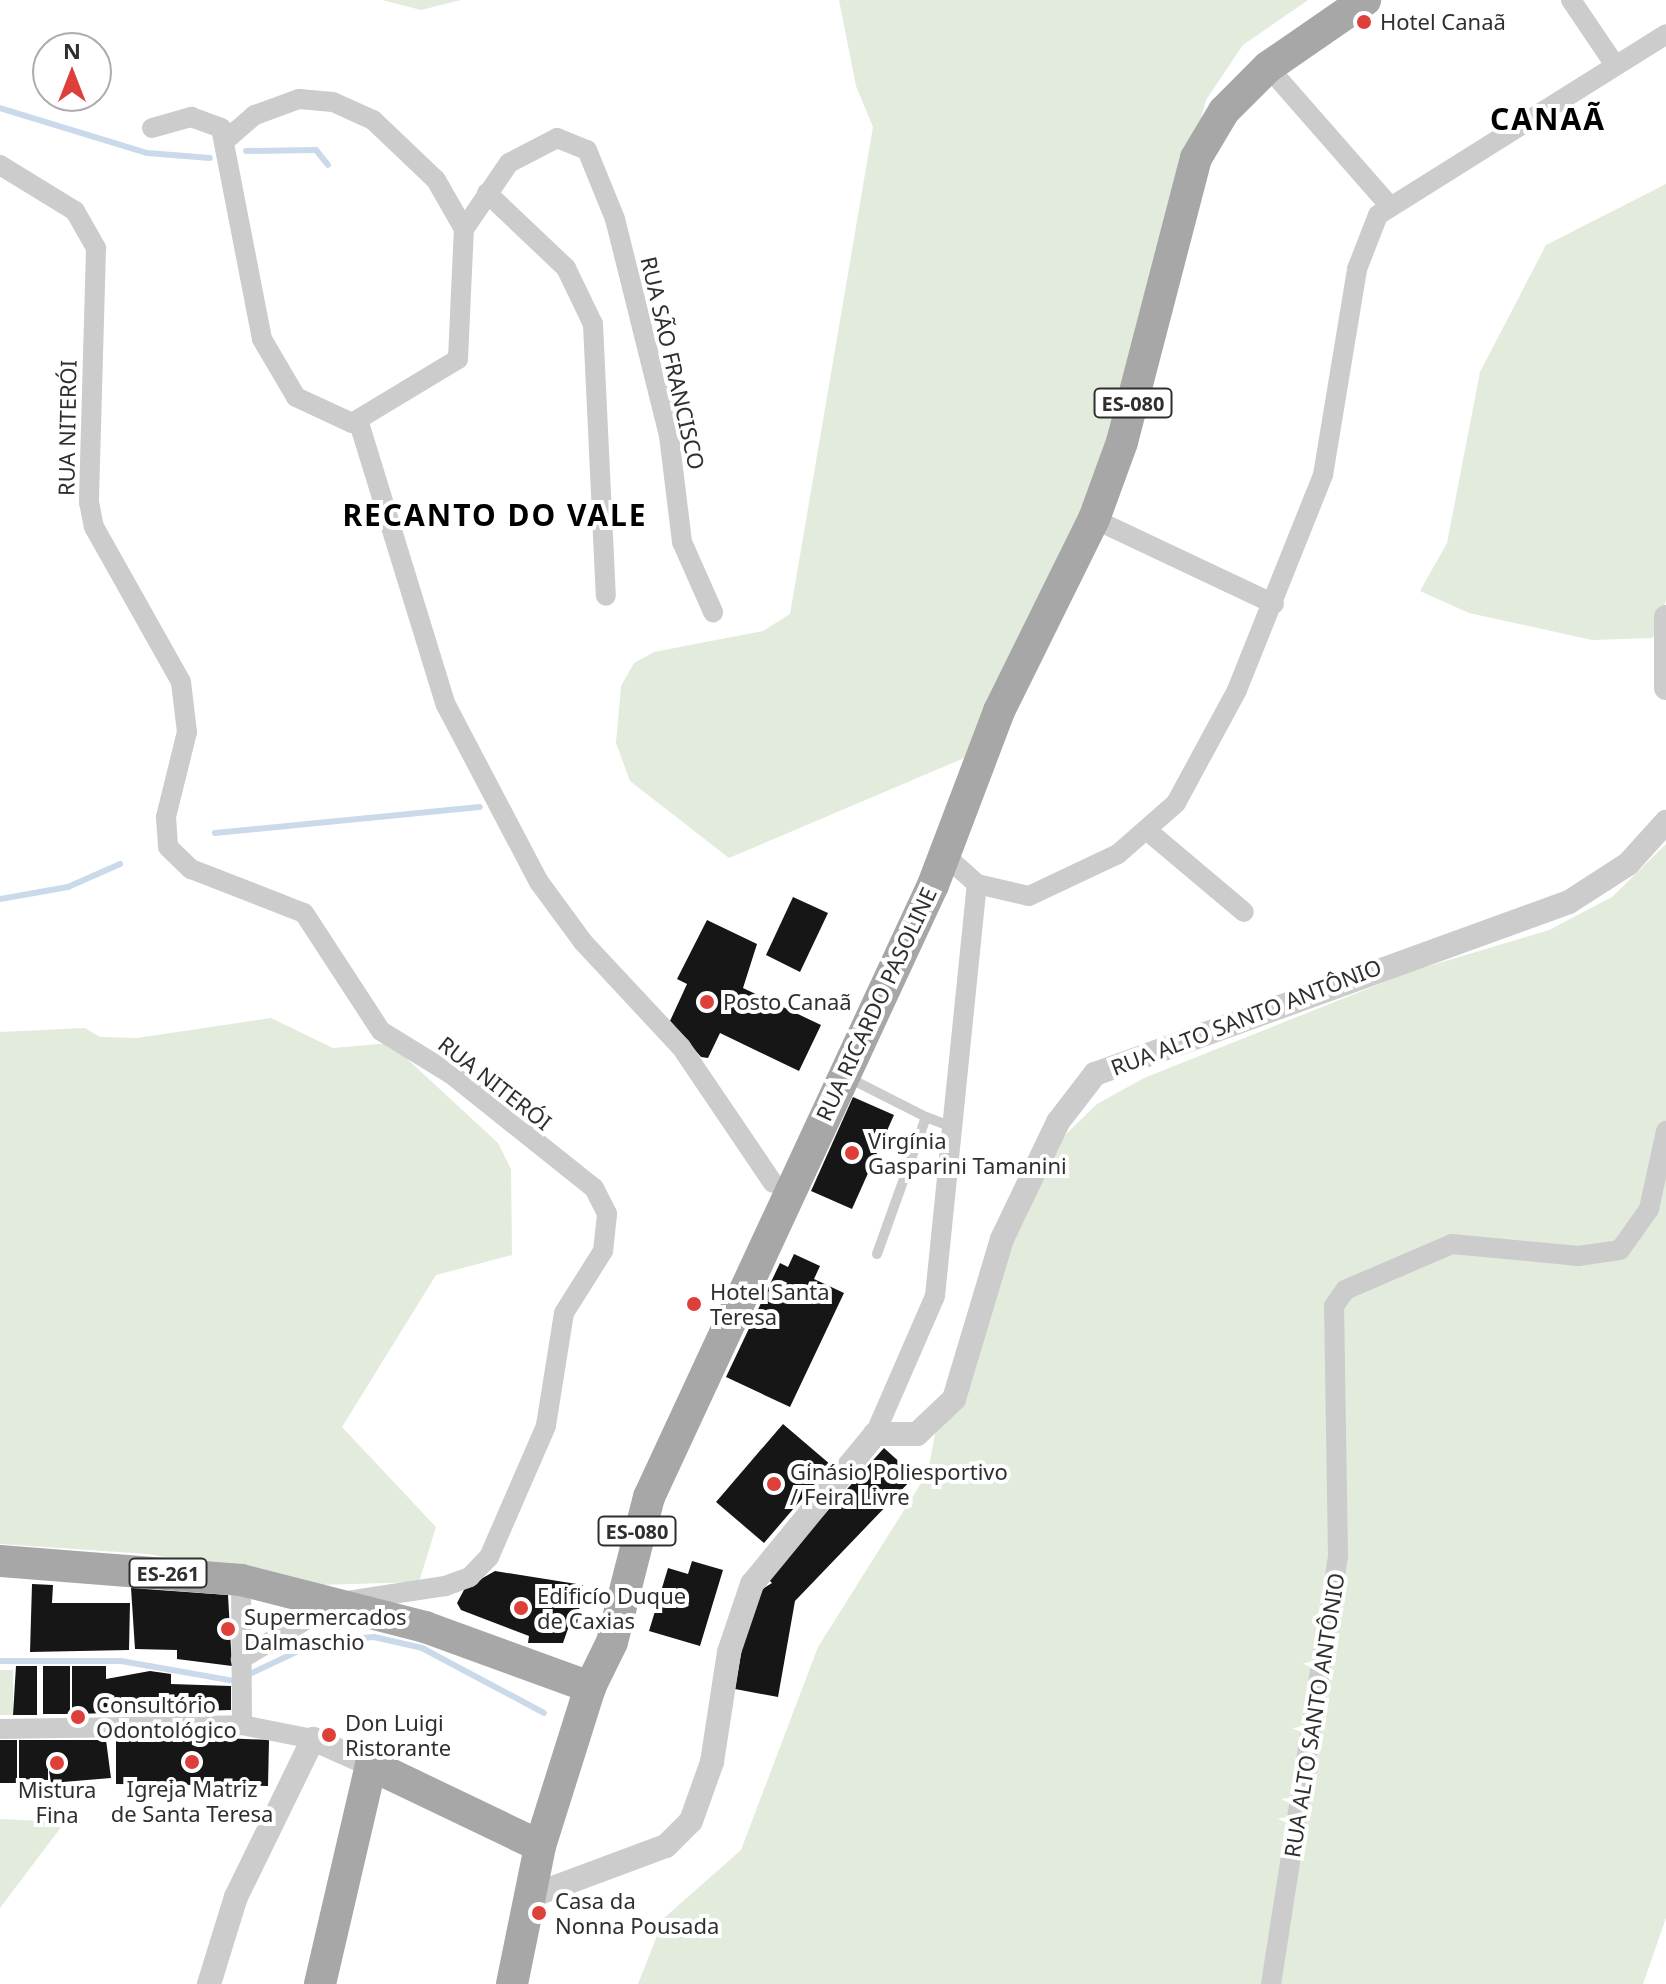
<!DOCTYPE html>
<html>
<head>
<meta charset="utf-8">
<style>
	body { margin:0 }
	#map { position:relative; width:1666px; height:1984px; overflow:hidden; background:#fff; font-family:"Noto Sans",sans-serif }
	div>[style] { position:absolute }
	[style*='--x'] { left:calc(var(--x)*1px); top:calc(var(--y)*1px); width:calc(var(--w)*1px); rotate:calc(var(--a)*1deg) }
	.green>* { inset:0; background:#e3ebdd }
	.stream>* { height:6px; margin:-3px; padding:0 3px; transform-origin:3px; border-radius:3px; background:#cadaea }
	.building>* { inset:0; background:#161616 }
	.service>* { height:10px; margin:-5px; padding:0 5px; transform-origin:5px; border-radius:5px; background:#ccc }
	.minor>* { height:20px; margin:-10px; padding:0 10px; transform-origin:10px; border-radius:10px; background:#ccc }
	.tertiary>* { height:24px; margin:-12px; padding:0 12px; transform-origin:12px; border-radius:12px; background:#ccc }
	.primary>* { height:32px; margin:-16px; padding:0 16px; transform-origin:16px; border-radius:16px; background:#a7a7a7 }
	.dots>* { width:22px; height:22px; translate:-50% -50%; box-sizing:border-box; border:4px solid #fff; border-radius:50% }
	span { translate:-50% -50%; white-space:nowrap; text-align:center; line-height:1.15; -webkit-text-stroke:8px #fff; paint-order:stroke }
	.shield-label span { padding:2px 6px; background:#fff; border:2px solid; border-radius:6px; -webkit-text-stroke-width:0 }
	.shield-label { font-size:20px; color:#2f2f2f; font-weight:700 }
	.poi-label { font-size:22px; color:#2f2f2f }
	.left { translate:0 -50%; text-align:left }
	.street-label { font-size:22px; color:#2f2f2f }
	.district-label { font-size:30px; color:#000; font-weight:700; letter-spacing:2px }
	.north { position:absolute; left:32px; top:32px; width:80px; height:80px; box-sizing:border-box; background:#fff; border:2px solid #acacac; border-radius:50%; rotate:0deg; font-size:22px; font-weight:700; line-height:32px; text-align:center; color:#2f2f2f }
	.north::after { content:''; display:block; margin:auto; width:28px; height:36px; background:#dd3f39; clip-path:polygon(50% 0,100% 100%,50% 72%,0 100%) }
</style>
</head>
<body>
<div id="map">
	<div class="green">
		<i style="clip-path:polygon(382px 0,461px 0,421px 10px)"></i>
		<i style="clip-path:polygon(839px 0,1308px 0,1243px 45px,1206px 100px,1104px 480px,969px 756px,729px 858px,630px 781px,616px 743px,621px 686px,634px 663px,654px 652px,763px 631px,790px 614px,873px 127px,856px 86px)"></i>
		<i style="clip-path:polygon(1666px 184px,1666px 600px,1653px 638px,1592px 640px,1469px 613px,1420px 591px,1447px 543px,1480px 372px,1546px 245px)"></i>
		<i style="clip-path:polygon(1666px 844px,1666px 1918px,1643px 1984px,638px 1984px,664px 1918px,741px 1850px,818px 1647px,928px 1472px,938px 1418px,1006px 1248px,1065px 1135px,1097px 1104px,1144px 1078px,1412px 971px,1549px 930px,1612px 897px)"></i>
		<i style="clip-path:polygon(271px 1018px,333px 1048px,390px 1043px,498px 1143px,511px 1169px,512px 1255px,436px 1275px,342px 1427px,436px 1527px,419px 1582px,319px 1585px,148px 1554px,0 1544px,0 1032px,85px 1028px,100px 1037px,137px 1038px)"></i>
		<i style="clip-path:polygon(0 1670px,13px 1670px,13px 1715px,0 1715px)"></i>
		<i style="clip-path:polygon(0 1819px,65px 1822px,0 1908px)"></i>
	</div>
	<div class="stream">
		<i style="--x:0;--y:108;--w:154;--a:17"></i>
		<i style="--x:147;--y:153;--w:63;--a:4.5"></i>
		<i style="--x:246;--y:151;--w:70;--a:-0.8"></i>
		<i style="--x:316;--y:150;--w:19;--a:51"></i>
		<i style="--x:215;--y:833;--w:266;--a:-5.6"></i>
		<i style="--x:0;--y:899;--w:69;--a:-10"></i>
		<i style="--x:68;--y:887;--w:57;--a:-23.9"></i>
		<i style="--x:0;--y:1661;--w:121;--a:0"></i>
		<i style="--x:121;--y:1661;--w:116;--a:10"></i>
		<i style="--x:235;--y:1681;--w:91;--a:-25.4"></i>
		<i style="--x:317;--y:1642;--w:57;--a:-5"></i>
		<i style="--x:374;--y:1637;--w:49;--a:12.9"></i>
		<i style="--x:422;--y:1648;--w:138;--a:28"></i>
	</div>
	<div class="building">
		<i style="clip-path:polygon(793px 897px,828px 913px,800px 972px,766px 955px)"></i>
		<i style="clip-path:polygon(707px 920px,757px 944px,743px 988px,821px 1025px,799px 1071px,720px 1033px,708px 1058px,701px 1057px,670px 1021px,687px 984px,677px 979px)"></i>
		<i style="clip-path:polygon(853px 1097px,894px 1115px,852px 1209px,811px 1191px)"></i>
		<i style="clip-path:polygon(794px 1254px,820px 1266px,814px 1279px,844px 1293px,790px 1407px,726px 1377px,780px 1263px,788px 1267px)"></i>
		<i style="clip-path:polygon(783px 1424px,831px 1465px,764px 1543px,716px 1502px)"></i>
		<i style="clip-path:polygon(884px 1448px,915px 1476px,795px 1601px,778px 1697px,735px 1689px,751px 1596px,772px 1583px,767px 1578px)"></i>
		<i style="clip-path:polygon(692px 1561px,723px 1570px,700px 1646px,649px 1631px,668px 1568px,688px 1574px)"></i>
		<i style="clip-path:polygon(495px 1571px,583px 1585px,577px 1624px,570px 1623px,563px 1643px,528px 1643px,529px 1636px,461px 1610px,457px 1603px,465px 1588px)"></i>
		<i style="clip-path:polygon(32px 1584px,53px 1585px,52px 1603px,130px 1603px,129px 1650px,30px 1652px)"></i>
		<i style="clip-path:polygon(131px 1588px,228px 1595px,232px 1666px,177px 1659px,177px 1650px,135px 1649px)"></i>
		<i style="clip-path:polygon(16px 1666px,37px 1666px,37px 1715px,13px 1715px)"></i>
		<i style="clip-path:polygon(43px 1666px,70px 1666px,70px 1714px,43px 1714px)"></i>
		<i style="clip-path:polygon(72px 1666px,106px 1666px,106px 1679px,150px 1671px,171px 1674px,171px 1684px,231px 1686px,231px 1710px,72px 1714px)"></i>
		<i style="clip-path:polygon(177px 1736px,269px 1740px,268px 1786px,116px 1784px,116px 1739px)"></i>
		<i style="clip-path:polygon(0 1740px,17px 1740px,17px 1783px,0 1783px)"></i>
		<i style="clip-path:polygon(19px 1740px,106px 1740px,111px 1778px,51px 1783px,48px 1764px,48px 1780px,19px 1779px)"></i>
	</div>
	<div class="service">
		<i style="--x:849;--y:1078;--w:86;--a:26.9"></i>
		<i style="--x:877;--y:1254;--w:145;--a:-70.3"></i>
		<i style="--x:926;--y:1117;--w:28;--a:21"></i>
	</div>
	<div class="minor">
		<i style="--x:1571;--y:0;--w:78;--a:55.9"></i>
		<i style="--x:1268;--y:67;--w:181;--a:48.8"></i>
		<i style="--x:152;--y:128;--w:41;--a:-15.8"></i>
		<i style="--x:191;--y:117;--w:32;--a:20"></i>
		<i style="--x:221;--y:128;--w:215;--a:79"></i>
		<i style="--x:262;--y:339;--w:67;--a:59.6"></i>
		<i style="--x:296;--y:397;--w:62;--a:24.9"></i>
		<i style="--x:352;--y:423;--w:124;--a:-31.1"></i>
		<i style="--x:458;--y:359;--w:130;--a:-87.4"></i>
		<i style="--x:464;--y:229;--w:80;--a:-55.7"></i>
		<i style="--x:509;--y:163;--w:54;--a:-27.5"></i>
		<i style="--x:557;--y:138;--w:32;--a:22"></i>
		<i style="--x:587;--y:150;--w:74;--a:67.9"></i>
		<i style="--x:615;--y:219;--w:224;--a:76"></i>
		<i style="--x:669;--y:436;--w:107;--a:83"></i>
		<i style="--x:682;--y:542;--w:77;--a:66.1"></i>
		<i style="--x:227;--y:139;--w:37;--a:-41"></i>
		<i style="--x:255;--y:115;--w:47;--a:-20"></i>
		<i style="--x:299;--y:99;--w:34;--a:5"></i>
		<i style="--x:333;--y:102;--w:44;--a:24.2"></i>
		<i style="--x:373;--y:120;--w:87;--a:43.6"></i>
		<i style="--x:436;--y:180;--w:56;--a:60.3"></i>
		<i style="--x:0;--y:165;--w:88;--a:31.5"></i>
		<i style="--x:75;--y:211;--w:43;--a:60.4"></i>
		<i style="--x:96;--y:248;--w:254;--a:91.6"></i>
		<i style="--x:89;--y:502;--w:25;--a:79"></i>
		<i style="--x:94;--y:527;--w:178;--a:60.7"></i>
		<i style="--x:181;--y:682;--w:50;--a:83.2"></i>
		<i style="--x:187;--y:732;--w:88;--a:103.9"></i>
		<i style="--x:166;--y:817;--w:30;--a:86"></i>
		<i style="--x:168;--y:847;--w:32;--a:44"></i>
		<i style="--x:191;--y:869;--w:121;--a:21.3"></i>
		<i style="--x:304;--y:913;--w:141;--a:56.9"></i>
		<i style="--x:381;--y:1031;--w:82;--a:31.6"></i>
		<i style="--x:451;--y:1074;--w:183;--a:38.6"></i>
		<i style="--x:594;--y:1188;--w:29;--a:63"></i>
		<i style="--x:607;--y:1214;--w:37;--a:96"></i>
		<i style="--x:603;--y:1251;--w:73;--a:122.2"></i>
		<i style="--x:564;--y:1313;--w:114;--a:99.1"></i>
		<i style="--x:546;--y:1426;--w:143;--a:113.5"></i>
		<i style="--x:489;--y:1557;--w:28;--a:134"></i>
		<i style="--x:470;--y:1577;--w:27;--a:160"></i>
		<i style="--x:445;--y:1586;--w:112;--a:171.3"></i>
		<i style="--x:334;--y:1603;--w:109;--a:148.9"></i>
		<i style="--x:487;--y:193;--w:109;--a:43.5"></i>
		<i style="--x:566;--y:268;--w:62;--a:64.3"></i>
		<i style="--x:593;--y:324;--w:272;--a:87.3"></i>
		<i style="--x:359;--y:423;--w:295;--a:72.9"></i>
		<i style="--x:446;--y:705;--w:200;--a:62.3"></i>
		<i style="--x:539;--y:882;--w:74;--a:53.7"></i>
		<i style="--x:583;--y:942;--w:144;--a:47"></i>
		<i style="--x:681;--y:1047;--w:164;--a:55.9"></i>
		<i style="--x:1094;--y:519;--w:199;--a:25.3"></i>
		<i style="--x:1149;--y:832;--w:124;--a:40.1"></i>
		<i style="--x:940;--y:851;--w:50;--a:41.7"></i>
		<i style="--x:977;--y:884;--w:53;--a:13"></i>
		<i style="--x:1029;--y:896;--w:98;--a:-25.3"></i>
		<i style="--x:1118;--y:854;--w:77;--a:-41.3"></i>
		<i style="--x:1176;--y:803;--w:128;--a:-61.6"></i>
		<i style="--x:1237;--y:690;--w:232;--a:-68.2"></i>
		<i style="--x:1323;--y:475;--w:209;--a:-80.6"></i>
		<i style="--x:1357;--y:269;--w:58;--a:-68.7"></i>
		<i style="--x:1378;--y:215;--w:340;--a:-32.1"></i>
		<i style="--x:875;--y:1434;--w:150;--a:-66.5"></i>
		<i style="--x:935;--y:1296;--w:414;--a:-84.2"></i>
		<i style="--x:241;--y:1580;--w:145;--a:89.6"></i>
		<i style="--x:0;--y:1729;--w:242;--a:-0.9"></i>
		<i style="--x:242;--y:1725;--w:72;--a:11.2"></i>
		<i style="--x:1271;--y:1984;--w:432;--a:-81.1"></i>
		<i style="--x:1338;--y:1557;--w:251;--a:-90.9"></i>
		<i style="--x:1334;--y:1306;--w:19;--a:-55"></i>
		<i style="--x:1345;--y:1290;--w:116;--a:-23.3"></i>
		<i style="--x:1452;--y:1244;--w:127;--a:5.4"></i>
		<i style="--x:1578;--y:1256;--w:42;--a:-8.1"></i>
		<i style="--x:1620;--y:1250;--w:50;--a:-54.7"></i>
		<i style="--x:1649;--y:1209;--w:80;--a:-77.7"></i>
	</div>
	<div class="tertiary">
		<i style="--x:1666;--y:617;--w:71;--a:90"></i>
		<i style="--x:526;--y:1898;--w:149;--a:-20.4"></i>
		<i style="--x:666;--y:1846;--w:35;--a:-45"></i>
		<i style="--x:691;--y:1821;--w:63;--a:-70.4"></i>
		<i style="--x:712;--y:1762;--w:111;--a:-81.2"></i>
		<i style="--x:729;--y:1652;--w:72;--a:-71.3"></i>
		<i style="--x:752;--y:1584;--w:194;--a:-50.6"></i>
		<i style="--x:875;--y:1434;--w:42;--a:0"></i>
		<i style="--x:917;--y:1434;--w:51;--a:-43.4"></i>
		<i style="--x:954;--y:1399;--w:167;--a:-73.3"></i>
		<i style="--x:1002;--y:1239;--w:130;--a:-64.4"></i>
		<i style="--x:1058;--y:1122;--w:61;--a:-52.4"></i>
		<i style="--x:1095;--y:1074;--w:504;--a:-19.94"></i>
		<i style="--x:1569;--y:902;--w:70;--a:-32.8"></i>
		<i style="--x:1628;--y:864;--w:57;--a:-47.9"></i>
		<i style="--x:209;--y:1984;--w:91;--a:-72.8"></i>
		<i style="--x:236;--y:1897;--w:176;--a:-64"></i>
		<i style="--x:313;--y:1739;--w:64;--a:24.1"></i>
	</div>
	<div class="primary">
		<i style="--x:0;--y:1561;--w:242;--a:4.5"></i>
		<i style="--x:241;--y:1580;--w:190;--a:14.3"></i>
		<i style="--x:425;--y:1627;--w:176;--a:20"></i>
		<i style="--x:320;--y:1984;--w:225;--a:-76.9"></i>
		<i style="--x:371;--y:1765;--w:187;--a:25.6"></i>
		<i style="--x:512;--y:1984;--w:141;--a:-78.5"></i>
		<i style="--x:540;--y:1846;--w:167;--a:-72.5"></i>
		<i style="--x:590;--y:1687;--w:50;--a:-63.9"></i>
		<i style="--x:612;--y:1642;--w:150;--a:-75.7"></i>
		<i style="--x:649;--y:1497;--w:675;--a:-65.11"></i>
		<i style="--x:933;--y:885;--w:186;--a:-69.2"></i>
		<i style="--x:999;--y:711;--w:214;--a:-63.7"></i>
		<i style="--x:1094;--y:519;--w:82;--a:-70"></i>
		<i style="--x:1122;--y:442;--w:293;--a:-75.4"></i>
		<i style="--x:1196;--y:158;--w:55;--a:-59.2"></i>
		<i style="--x:1224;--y:111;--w:62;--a:-45"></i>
		<i style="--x:1268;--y:67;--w:118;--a:-34.6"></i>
	</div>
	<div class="dots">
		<i style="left:1364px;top:22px;background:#dd3f39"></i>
		<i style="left:707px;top:1002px;background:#dd3f39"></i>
		<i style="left:852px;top:1153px;background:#dd3f39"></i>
		<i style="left:694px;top:1304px;background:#dd3f39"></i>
		<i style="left:774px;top:1484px;background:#dd3f39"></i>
		<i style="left:521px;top:1608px;background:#dd3f39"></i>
		<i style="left:228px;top:1629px;background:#dd3f39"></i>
		<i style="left:78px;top:1717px;background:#dd3f39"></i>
		<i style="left:329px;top:1735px;background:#dd3f39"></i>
		<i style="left:192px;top:1762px;background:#dd3f39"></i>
		<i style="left:57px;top:1763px;background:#dd3f39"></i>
		<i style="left:539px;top:1913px;background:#dd3f39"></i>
	</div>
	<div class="shield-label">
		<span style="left:1133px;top:403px">ES-080</span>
		<span style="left:637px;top:1531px">ES-080</span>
		<span style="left:168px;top:1573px">ES-261</span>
	</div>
	<div class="poi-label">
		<span class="left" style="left:1380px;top:22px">Hotel Canaã</span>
		<span class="left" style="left:723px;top:1002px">Posto Canaã</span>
		<span class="left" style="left:868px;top:1153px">Virgínia<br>Gasparini Tamanini</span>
		<span class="left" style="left:710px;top:1304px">Hotel Santa<br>Teresa</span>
		<span class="left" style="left:790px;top:1484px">Ginásio Poliesportivo<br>/ Feira Livre</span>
		<span class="left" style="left:537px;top:1608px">Edificío Duque<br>de Caxias</span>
		<span class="left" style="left:244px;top:1629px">Supermercados<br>Dalmaschio</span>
		<span class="left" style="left:96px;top:1717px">Consultório<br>Odontológico</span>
		<span class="left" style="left:345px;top:1735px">Don Luigi<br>Ristorante</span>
		<span style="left:192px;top:1801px">Igreja Matriz<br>de Santa Teresa</span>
		<span style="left:57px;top:1802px">Mistura<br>Fina</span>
		<span class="left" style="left:555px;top:1913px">Casa da<br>Nonna Pousada</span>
	</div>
	<div class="street-label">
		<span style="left:673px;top:363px;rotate:77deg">RUA SÃO FRANCISCO</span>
		<span style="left:67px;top:428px;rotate:-89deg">RUA NITERÓI</span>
		<span style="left:876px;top:1004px;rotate:-65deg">RUA RICARDO PASOLINE</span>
		<span style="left:1246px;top:1017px;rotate:-21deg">RUA ALTO SANTO ANTÔNIO</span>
		<span style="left:495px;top:1083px;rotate:38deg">RUA NITERÓI</span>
		<span style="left:1314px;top:1715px;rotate:-81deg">RUA ALTO SANTO ANTÔNIO</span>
	</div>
	<div class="district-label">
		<span style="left:1548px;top:119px">CANAÃ</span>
		<span style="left:495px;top:515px">RECANTO DO VALE</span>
	</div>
	<div class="north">N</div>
</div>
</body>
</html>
